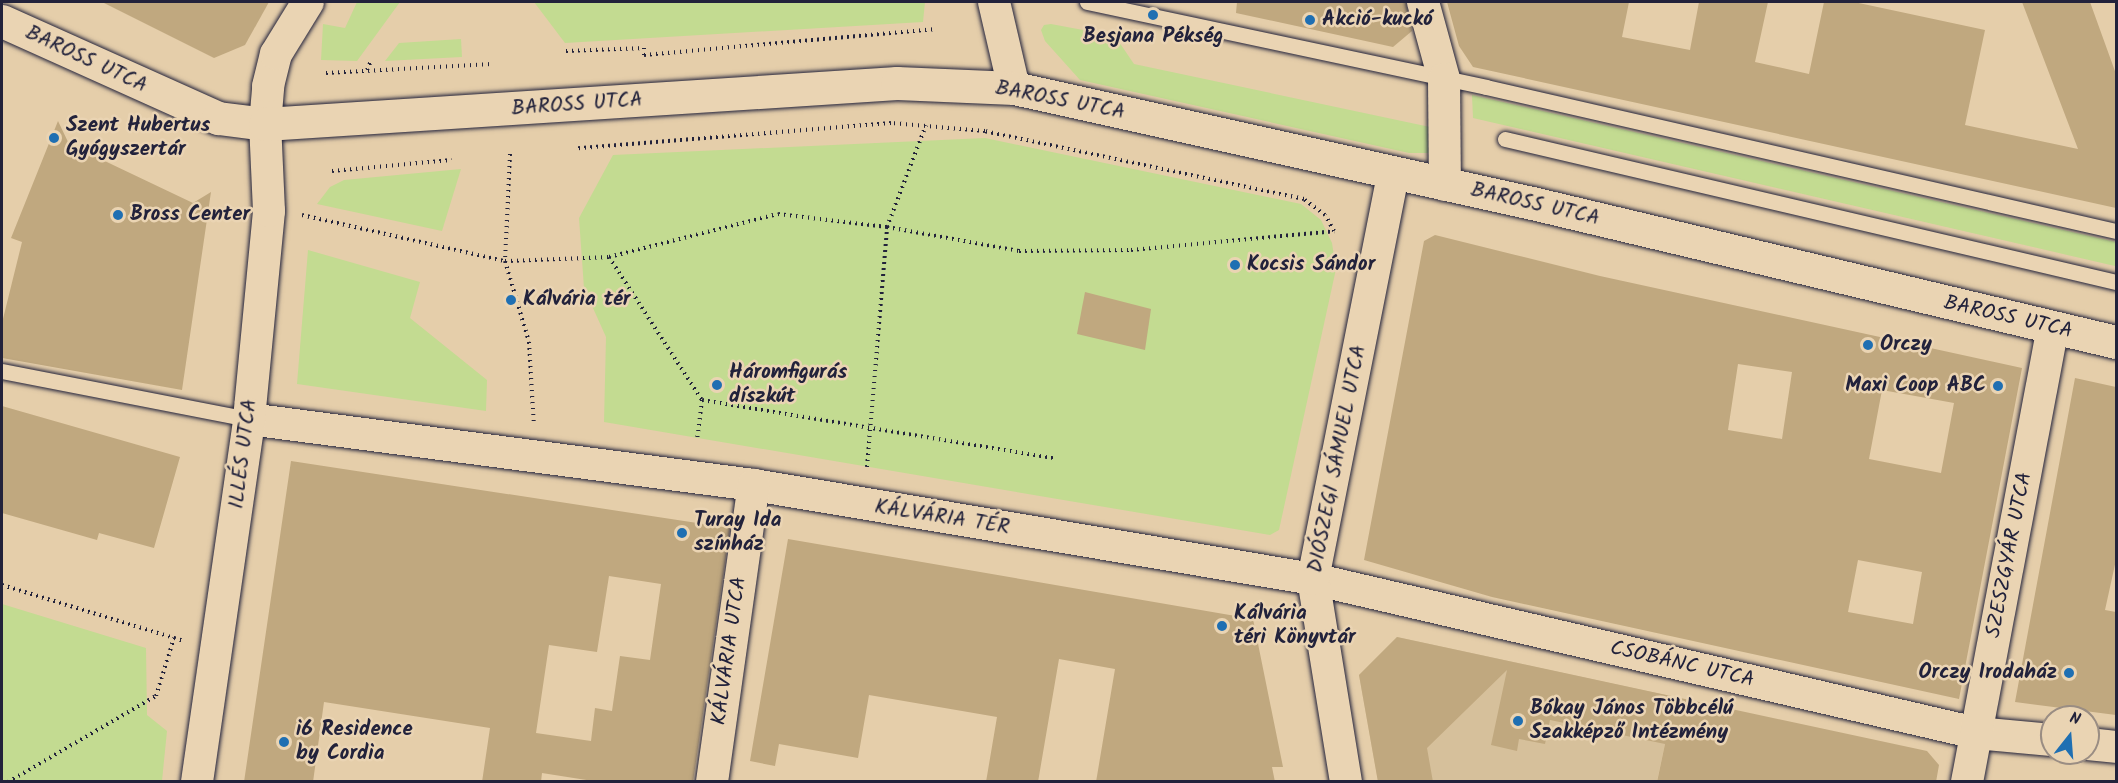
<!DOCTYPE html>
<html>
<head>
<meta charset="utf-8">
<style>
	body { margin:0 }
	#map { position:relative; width:2118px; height:783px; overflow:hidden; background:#e5ceaa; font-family:Kalam,sans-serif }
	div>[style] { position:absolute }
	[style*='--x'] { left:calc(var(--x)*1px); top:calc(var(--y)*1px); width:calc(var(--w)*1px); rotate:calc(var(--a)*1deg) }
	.built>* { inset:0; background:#d6c09b }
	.green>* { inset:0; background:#c3db91 }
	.building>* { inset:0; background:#c0a87f }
	.path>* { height:4px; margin-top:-2px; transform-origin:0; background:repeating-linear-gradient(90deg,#22223b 0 1.5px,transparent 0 6px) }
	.roads { filter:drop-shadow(0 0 2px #22223b) drop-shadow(0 0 2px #22223b) }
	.service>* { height:15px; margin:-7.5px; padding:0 7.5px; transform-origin:7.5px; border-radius:7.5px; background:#ead4b3 }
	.minor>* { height:32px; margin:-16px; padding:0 16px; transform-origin:16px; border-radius:16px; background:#ead4b3 }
	.tertiary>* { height:33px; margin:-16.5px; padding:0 16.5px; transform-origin:16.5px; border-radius:16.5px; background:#ead4b3 }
	.dots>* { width:16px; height:16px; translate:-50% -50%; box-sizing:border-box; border:3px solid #ead4b3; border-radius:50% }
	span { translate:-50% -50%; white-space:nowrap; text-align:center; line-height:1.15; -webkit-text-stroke:5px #ead4b3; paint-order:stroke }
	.poi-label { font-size:21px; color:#22223b; font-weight:700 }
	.left { translate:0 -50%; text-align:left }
	.right { translate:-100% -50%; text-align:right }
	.street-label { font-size:21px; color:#22223b }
	.frame { position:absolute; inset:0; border:3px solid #22223b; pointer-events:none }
	.north { position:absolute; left:2040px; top:705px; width:60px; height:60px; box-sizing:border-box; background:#ead4b3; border:2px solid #9a8d83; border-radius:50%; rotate:17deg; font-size:16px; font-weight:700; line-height:24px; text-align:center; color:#22223b }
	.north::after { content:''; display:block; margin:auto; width:21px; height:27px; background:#1f6fb2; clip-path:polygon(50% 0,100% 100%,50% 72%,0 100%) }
</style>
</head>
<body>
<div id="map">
	<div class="built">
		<i style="clip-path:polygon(1397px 637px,1675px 697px,1657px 781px,1378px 781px,1359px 675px)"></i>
	</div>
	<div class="green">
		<i style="clip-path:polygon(357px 2px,400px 2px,357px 61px,321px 60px,323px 24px,345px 28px)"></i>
		<i style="clip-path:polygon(534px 2px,925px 2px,923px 22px,565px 43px)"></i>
		<i style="clip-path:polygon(1051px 24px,1115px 36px,1134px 64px,1430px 127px,1431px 153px,1409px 153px,1080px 80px,1045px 41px,1041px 30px,1044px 25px)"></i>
		<i style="clip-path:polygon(461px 39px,462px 57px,385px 61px,399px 43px)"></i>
		<i style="clip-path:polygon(1472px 95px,2116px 242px,2115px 266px,1473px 118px)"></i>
		<i style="clip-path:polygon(985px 138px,1301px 204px,1321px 220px,1332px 243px,1336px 269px,1279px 530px,1270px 535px,604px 422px,606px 337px,584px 288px,579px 218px,613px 155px)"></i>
		<i style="clip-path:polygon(461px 169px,442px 231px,317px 204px,330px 187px,344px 180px)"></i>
		<i style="clip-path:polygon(308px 250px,420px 282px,410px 318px,487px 380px,486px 411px,297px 384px)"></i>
		<i style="clip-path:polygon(2px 604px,146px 648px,147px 715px,167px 731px,162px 781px,2px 781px)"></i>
	</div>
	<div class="building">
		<i style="clip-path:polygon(102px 2px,269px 2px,245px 45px,214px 58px)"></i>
		<i style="clip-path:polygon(1237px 2px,1406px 2px,1412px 31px,1393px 47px,1236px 13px)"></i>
		<i style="clip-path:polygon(1447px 2px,1629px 2px,1622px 37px,1690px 50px,1699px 2px,1768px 2px,1755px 62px,1809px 74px,1824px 2px,1854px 2px,1985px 30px,1965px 125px,2078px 149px,2022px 2px,2090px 2px,2116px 74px,2116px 208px,1473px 67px,1459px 46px)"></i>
		<i style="clip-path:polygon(58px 121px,69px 144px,193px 203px,211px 192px,182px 390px,2px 358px,2px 323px,22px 242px,11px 238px)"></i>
		<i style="clip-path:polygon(evenodd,1435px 235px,1600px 276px,2022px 368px,1959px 699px,1492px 597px,1364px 560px,1424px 241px,1435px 235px,1738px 364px,1792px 372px,1782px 439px,1728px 430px,1738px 364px,1435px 235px,1882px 390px,1954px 403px,1941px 473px,1869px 459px,1882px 390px,1435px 235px,1858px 560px,1922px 572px,1913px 624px,1848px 612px,1858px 560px)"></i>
		<i style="clip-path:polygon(1085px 292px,1151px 309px,1145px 350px,1077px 334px)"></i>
		<i style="clip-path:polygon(2075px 378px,2116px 387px,2116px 560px,2105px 610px,2116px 612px,2116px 715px,2015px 702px)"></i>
		<i style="clip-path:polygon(2px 406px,180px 457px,154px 548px,99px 533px,97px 540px,2px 513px)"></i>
		<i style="clip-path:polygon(evenodd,291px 461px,730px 528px,693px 782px,599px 782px,542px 773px,541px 782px,482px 782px,490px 728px,324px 702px,313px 782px,244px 782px,291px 461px,609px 576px,661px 584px,650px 660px,620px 656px,612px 711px,595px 708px,591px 741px,536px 733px,549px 645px,597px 652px,609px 576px)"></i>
		<i style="clip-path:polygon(788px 539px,1253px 619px,1283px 767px,1272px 767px,1275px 782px,1096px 782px,1115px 669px,1059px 659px,1038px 782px,986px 782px,997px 717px,869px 695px,858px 758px,779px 744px,775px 766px,750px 761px)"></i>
		<i style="clip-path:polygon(1397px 637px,1927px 751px,1939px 765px,1936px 782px,1657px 782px,1665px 744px,1550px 720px,1545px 744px,1519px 739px,1517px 751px,1491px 745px,1507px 670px,1427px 748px,1433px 782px,1378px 782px,1359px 675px)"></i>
	</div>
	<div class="path">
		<i style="--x:566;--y:51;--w:78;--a:-2.2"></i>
		<i style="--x:644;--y:48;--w:7;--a:90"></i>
		<i style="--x:644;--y:55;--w:293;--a:-5.1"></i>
		<i style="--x:367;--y:70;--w:10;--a:-66"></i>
		<i style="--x:326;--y:73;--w:166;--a:-3.1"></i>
		<i style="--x:510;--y:154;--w:107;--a:92.7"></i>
		<i style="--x:505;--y:261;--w:84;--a:73.5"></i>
		<i style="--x:529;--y:342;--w:83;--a:86.6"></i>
		<i style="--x:332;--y:171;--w:120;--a:-5.3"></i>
		<i style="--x:302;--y:215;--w:208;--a:12.8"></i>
		<i style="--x:505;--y:261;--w:104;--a:-2.2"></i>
		<i style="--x:609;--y:257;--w:174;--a:-14.3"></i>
		<i style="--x:778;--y:214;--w:110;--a:6.8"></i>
		<i style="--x:887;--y:227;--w:134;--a:10.3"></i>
		<i style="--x:1019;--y:251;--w:112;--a:-0.5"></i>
		<i style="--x:1131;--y:250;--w:204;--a:-5.3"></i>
		<i style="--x:1334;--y:231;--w:18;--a:-119"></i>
		<i style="--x:1325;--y:215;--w:26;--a:-143"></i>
		<i style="--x:1304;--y:199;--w:326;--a:-168"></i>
		<i style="--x:985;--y:131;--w:94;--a:-175.1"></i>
		<i style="--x:891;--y:123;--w:314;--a:175.4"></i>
		<i style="--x:609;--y:257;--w:171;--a:57"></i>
		<i style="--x:702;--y:400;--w:38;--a:97"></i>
		<i style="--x:702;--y:400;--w:356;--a:9.4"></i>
		<i style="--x:867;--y:467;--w:241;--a:-85.2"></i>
		<i style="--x:887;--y:227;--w:109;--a:-69.1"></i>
		<i style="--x:2;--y:585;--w:190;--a:17.1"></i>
		<i style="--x:8;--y:782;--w:171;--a:-30.2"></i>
		<i style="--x:156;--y:696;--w:61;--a:-72.8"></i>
	</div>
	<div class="roads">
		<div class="service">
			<i style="--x:1087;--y:2;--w:408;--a:12"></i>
			<i style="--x:1486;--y:87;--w:646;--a:12.88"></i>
			<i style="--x:1505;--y:139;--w:628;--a:13.17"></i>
			<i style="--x:2;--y:371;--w:252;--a:11"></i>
		</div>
		<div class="minor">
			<i style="--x:994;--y:2;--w:88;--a:76.9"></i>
			<i style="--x:1423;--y:2;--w:80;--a:74.7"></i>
			<i style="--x:1444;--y:79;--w:106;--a:89.5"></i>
			<i style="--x:249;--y:419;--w:509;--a:7.45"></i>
			<i style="--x:754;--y:485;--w:567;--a:9.55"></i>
			<i style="--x:1313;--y:579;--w:681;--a:13.08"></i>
			<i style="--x:1976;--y:733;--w:76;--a:5.3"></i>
			<i style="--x:2088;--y:744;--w:28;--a:6"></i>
			<i style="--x:197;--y:782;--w:367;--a:-81.8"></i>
			<i style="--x:249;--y:419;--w:209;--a:-84.5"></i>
			<i style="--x:269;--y:211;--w:87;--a:-92.6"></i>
			<i style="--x:265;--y:124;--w:38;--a:-85"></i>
			<i style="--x:268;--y:86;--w:33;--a:-76"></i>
			<i style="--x:276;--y:54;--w:61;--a:-58.4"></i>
			<i style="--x:712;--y:782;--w:300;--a:-82"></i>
			<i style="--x:1346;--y:782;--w:206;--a:-99.2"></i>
			<i style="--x:1313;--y:579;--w:413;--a:-78.8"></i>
			<i style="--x:1967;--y:782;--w:461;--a:-79.3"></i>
		</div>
		<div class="tertiary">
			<i style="--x:2;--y:21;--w:237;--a:24.2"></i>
			<i style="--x:218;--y:118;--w:47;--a:7.3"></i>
			<i style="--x:265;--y:124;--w:633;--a:-3.71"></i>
			<i style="--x:897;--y:83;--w:117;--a:2.4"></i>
			<i style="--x:1014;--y:88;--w:531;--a:12.52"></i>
			<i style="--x:1532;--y:203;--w:600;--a:13.39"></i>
		</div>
	</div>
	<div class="dots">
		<i style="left:1153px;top:15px;background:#1f6fb2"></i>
		<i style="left:1310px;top:20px;background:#1f6fb2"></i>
		<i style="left:54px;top:138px;background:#1f6fb2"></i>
		<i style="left:118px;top:215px;background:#1f6fb2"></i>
		<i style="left:1235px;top:265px;background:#1f6fb2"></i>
		<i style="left:511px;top:300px;background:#1f6fb2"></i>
		<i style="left:1868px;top:345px;background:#1f6fb2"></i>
		<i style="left:717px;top:385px;background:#1f6fb2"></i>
		<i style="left:1998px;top:386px;background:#1f6fb2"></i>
		<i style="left:682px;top:533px;background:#1f6fb2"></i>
		<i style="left:1222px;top:626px;background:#1f6fb2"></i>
		<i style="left:2069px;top:673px;background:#1f6fb2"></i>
		<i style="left:1518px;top:721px;background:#1f6fb2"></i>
		<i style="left:284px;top:742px;background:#1f6fb2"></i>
	</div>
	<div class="poi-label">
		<span class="left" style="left:1322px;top:20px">Akció-kuckó</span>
		<span style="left:1153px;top:37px">Besjana Pékség</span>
		<span class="left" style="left:66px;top:138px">Szent Hubertus<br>Gyógyszertár</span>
		<span class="left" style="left:130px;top:215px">Bross Center</span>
		<span class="left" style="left:1247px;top:265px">Kocsis Sándor</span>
		<span class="left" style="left:523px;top:300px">Kálvária tér</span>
		<span class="left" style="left:1880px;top:345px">Orczy</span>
		<span class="left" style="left:729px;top:385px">Háromfigurás<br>díszkút</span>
		<span class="right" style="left:1986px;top:386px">Maxi Coop ABC</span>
		<span class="left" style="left:694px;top:533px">Turay Ida<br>színház</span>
		<span class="left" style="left:1234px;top:626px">Kálvária<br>téri Könyvtár</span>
		<span class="right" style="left:2057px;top:673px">Orczy Irodaház</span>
		<span class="left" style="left:1530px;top:721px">Bókay János Többcélú<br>Szakképző Intézmény</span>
		<span class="left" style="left:296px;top:742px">i6 Residence<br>by Cordia</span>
	</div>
	<div class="street-label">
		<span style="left:86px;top:60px;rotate:25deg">BAROSS UTCA</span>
		<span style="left:1060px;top:101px;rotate:11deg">BAROSS UTCA</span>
		<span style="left:577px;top:105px;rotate:-4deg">BAROSS UTCA</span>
		<span style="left:1535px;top:205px;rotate:13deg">BAROSS UTCA</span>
		<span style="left:2008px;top:318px;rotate:13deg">BAROSS UTCA</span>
		<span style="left:244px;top:454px;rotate:-83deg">ILLÉS UTCA</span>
		<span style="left:1338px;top:459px;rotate:-79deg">DIÓSZEGI SÁMUEL UTCA</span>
		<span style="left:942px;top:518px;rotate:9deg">KÁLVÁRIA TÉR</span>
		<span style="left:2010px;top:555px;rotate:-79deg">SZESZGYÁR UTCA</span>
		<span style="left:730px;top:651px;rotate:-82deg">KÁLVÁRIA UTCA</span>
		<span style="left:1682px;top:665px;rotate:13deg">CSOBÁNC UTCA</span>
	</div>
	<div class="frame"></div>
	<div class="north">N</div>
</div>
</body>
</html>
